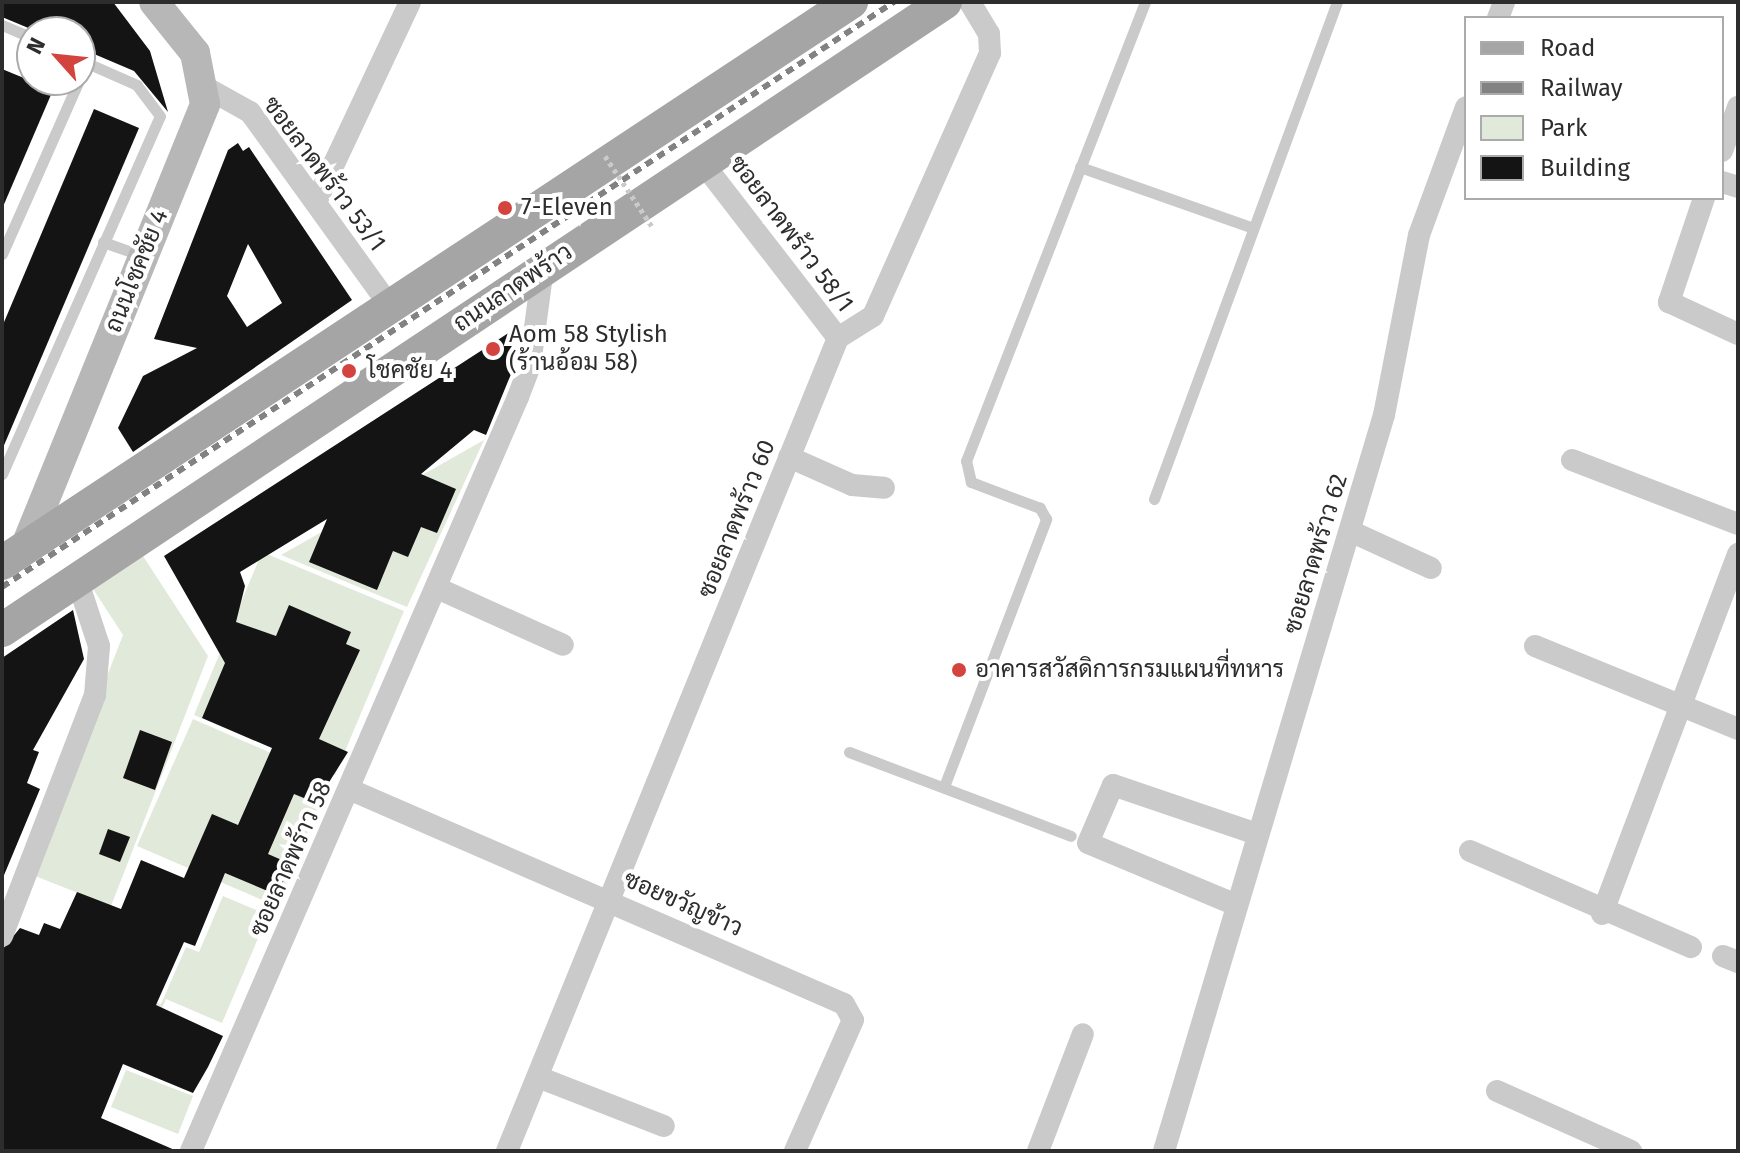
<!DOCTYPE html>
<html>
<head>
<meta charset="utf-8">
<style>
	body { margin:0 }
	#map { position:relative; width:1740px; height:1153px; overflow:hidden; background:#fff; font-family:"Fira Sans",Sarabun,sans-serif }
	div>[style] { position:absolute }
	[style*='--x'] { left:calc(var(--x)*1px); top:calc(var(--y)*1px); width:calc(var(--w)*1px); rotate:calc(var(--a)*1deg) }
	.green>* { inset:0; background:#e1e9db }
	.building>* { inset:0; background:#141414 }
	.lane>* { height:11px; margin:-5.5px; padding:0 5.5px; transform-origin:5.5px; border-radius:5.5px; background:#cacaca }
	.street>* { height:22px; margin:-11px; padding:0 11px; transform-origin:11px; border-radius:11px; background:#cacaca }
	.secondary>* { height:30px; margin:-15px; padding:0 15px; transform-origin:15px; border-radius:15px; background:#b7b7b7 }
	.primary>* { height:34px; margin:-17px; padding:0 17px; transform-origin:17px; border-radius:17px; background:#a5a5a5 }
	.rail>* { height:6px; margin-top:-3px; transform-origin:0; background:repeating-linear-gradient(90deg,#828282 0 8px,transparent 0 14px) }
	.path-bridge>* { height:5px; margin-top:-2.5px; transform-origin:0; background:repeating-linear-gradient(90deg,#cacaca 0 4px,transparent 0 8px) }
	.dots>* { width:22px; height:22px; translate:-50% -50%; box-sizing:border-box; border:4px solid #fff; border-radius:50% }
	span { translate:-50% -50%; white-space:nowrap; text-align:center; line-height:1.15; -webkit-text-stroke:8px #fff; paint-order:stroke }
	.street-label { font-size:24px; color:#2d2d2d }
	.poi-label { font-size:24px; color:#2d2d2d }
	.left { translate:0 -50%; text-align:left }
	.frame { position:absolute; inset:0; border:4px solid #2d2d2d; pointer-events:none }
	.legend { position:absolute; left:1464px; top:16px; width:260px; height:184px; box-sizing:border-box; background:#fff; border:2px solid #ababab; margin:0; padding:10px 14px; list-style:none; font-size:24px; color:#2d2d2d }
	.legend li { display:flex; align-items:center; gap:16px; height:40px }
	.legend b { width:40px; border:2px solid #ababab }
	.north { position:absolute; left:16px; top:16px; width:80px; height:80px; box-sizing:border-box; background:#fff; border:2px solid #ababab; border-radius:50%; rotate:297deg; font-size:22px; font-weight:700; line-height:32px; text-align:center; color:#2d2d2d }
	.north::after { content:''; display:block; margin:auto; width:28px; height:36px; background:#d4443e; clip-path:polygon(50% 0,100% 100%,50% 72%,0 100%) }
</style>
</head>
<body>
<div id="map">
	<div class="green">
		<i style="clip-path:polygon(484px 440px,407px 607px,281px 555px)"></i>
		<i style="clip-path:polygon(262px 552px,404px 611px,335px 775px,194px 715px)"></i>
		<i style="clip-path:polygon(143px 556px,208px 656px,111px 906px,30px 874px,123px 635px,93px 589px)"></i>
		<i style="clip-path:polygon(193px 719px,331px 779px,276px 906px,137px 846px)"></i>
		<i style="clip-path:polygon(223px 896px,268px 915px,222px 1023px,166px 999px,149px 1037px,147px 999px,161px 1004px,186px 947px,199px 952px)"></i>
		<i style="clip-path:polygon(126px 1070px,193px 1096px,178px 1134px,111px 1107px)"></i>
	</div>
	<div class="building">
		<i style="clip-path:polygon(2px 2px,113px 2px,150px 51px,168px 112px,134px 71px,80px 48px,80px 32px,38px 32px,2px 17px)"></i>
		<i style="clip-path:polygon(2px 69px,53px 90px,2px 209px)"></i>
		<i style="clip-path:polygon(94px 109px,139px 128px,2px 450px,2px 327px)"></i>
		<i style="clip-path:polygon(evenodd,238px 143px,243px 151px,249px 147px,352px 300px,133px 452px,118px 428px,143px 376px,197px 348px,154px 339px,228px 150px,238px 143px,248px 244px,282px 303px,247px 327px,227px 296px,248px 244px)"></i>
		<i style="clip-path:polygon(513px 330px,516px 362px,486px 435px,474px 430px,421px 474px,456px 489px,437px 533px,421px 527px,408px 557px,393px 551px,377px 590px,309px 562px,327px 519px,240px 572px,245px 586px,236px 622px,276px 636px,289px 605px,351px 632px,346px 644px,360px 650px,319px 739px,348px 752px,316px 803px,294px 794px,268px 854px,291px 864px,277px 895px,225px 873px,195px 946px,184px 942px,156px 1005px,223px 1036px,208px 1067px,193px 1093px,123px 1064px,101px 1118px,177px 1151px,2px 1151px,2px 950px,20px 928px,39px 935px,44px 923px,60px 929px,77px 892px,121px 909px,141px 860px,184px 878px,212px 814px,238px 825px,272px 748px,202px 718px,225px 663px,164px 556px)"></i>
		<i style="clip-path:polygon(73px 610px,84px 659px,33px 750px,39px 752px,27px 783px,40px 789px,2px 880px,2px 658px)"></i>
		<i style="clip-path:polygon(140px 730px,172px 742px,155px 790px,123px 778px)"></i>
		<i style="clip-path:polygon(108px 829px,130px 837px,120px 862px,99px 854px)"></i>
	</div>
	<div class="lane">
		<i style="--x:2;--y:25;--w:33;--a:23"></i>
		<i style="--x:1080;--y:167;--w:183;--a:19.4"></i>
		<i style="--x:103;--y:242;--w:42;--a:19.3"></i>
		<i style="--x:2;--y:254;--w:190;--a:-66.1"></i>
		<i style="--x:2;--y:474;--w:391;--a:-66.2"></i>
		<i style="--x:160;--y:116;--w:39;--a:-127"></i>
		<i style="--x:137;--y:85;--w:62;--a:-156.3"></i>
		<i style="--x:1154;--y:499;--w:530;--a:-69.79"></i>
		<i style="--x:849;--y:752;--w:237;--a:20.7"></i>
		<i style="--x:945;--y:784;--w:284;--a:-69.1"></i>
		<i style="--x:1046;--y:519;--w:13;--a:-119"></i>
		<i style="--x:1040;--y:508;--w:74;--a:-159.4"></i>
		<i style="--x:971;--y:482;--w:22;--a:-103"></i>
		<i style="--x:966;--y:461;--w:493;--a:-68.7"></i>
	</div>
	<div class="street">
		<i style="--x:1498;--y:18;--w:17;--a:-69"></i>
		<i style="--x:205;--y:87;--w:51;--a:29.1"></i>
		<i style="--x:250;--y:112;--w:239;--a:54.2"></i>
		<i style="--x:1722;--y:151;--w:47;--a:-70"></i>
		<i style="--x:702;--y:162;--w:222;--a:52.3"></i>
		<i style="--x:1722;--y:182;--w:17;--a:17"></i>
		<i style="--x:1704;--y:198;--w:110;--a:108.6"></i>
		<i style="--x:1669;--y:302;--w:76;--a:24.9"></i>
		<i style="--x:316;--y:202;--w:221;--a:-64.8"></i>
		<i style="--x:789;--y:457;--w:69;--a:24"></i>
		<i style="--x:852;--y:485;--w:32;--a:5"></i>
		<i style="--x:1572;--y:460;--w:178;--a:21.1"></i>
		<i style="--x:1350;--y:531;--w:89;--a:24.6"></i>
		<i style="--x:437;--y:588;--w:138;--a:24.3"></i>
		<i style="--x:1535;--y:646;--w:219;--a:22.2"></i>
		<i style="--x:351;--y:790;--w:537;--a:23.46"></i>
		<i style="--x:844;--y:1004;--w:18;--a:61"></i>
		<i style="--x:853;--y:1020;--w:143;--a:113.9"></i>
		<i style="--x:1470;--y:851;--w:241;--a:23.5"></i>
		<i style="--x:1234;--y:904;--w:158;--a:-157.3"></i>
		<i style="--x:1088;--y:843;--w:63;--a:-66.7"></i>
		<i style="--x:1113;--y:785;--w:152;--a:18.8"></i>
		<i style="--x:1602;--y:914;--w:385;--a:-69.3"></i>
		<i style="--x:2;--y:936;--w:258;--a:-68.9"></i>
		<i style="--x:95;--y:695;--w:49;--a:-85.3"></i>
		<i style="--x:99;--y:646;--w:71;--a:-108.2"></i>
		<i style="--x:1723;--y:956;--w:16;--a:22"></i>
		<i style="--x:538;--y:1077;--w:135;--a:21.3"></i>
		<i style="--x:1497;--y:1091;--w:147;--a:24.1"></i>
		<i style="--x:191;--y:1151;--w:822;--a:-66.55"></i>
		<i style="--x:518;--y:397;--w:34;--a:-69"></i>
		<i style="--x:530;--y:365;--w:98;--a:-82.4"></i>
		<i style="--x:507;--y:1151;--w:878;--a:-67.85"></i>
		<i style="--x:838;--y:338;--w:41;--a:-32.2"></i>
		<i style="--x:873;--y:316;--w:288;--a:-66"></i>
		<i style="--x:990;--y:53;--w:19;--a:-93"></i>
		<i style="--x:989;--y:34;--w:37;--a:-121"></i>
		<i style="--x:1038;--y:1151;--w:125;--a:-69"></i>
		<i style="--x:1164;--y:1151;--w:768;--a:-73.36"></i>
		<i style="--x:1384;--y:415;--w:183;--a:-79"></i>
		<i style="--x:1419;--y:235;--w:136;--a:-69.8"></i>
	</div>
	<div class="secondary">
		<i style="--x:25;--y:548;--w:479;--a:-67.9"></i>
		<i style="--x:205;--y:104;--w:52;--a:-101.1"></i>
		<i style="--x:195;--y:53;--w:65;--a:-128.8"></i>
	</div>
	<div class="primary">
		<i style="--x:2;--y:563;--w:1018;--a:-33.46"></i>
		<i style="--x:2;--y:630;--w:1133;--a:-33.66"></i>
	</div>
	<div class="rail">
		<i style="--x:2;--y:587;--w:1067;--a:-33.26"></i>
	</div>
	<div class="path-bridge">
		<i style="--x:605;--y:156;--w:87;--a:56.3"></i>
	</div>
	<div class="dots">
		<i style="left:505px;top:208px;background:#d4443e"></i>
		<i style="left:493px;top:349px;background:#d4443e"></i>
		<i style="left:349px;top:371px;background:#d4443e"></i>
		<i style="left:959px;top:670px;background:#d4443e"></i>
	</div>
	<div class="street-label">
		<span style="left:324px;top:174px;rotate:53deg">ซอยลาดพร้าว 53/1</span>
		<span style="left:791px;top:234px;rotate:53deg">ซอยลาดพร้าว 58/1</span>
		<span style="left:137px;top:271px;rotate:-68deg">ถนนโชคชัย 4</span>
		<span style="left:513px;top:288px;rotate:-34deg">ถนนลาดพร้าว</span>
		<span style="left:737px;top:519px;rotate:-68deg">ซอยลาดพร้าว 60</span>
		<span style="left:1316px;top:554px;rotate:-73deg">ซอยลาดพร้าว 62</span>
		<span style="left:291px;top:859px;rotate:-66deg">ซอยลาดพร้าว 58</span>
		<span style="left:683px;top:904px;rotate:24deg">ซอยขวัญข้าว</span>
	</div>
	<div class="poi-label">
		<span class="left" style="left:521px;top:208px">7-Eleven</span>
		<span class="left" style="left:509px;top:349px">Aom 58 Stylish<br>(ร้านอ้อม 58)</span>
		<span class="left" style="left:367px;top:371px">โชคชัย 4</span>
		<span class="left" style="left:975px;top:670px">อาคารสวัสดิการกรมแผนที่ทหาร</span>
	</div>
	<div class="frame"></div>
	<ul class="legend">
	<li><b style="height:10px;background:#a5a5a5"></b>Road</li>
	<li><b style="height:10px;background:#828282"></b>Railway</li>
	<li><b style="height:22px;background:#e1e9db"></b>Park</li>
	<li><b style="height:22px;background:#141414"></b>Building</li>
	</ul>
	<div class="north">N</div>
</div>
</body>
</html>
